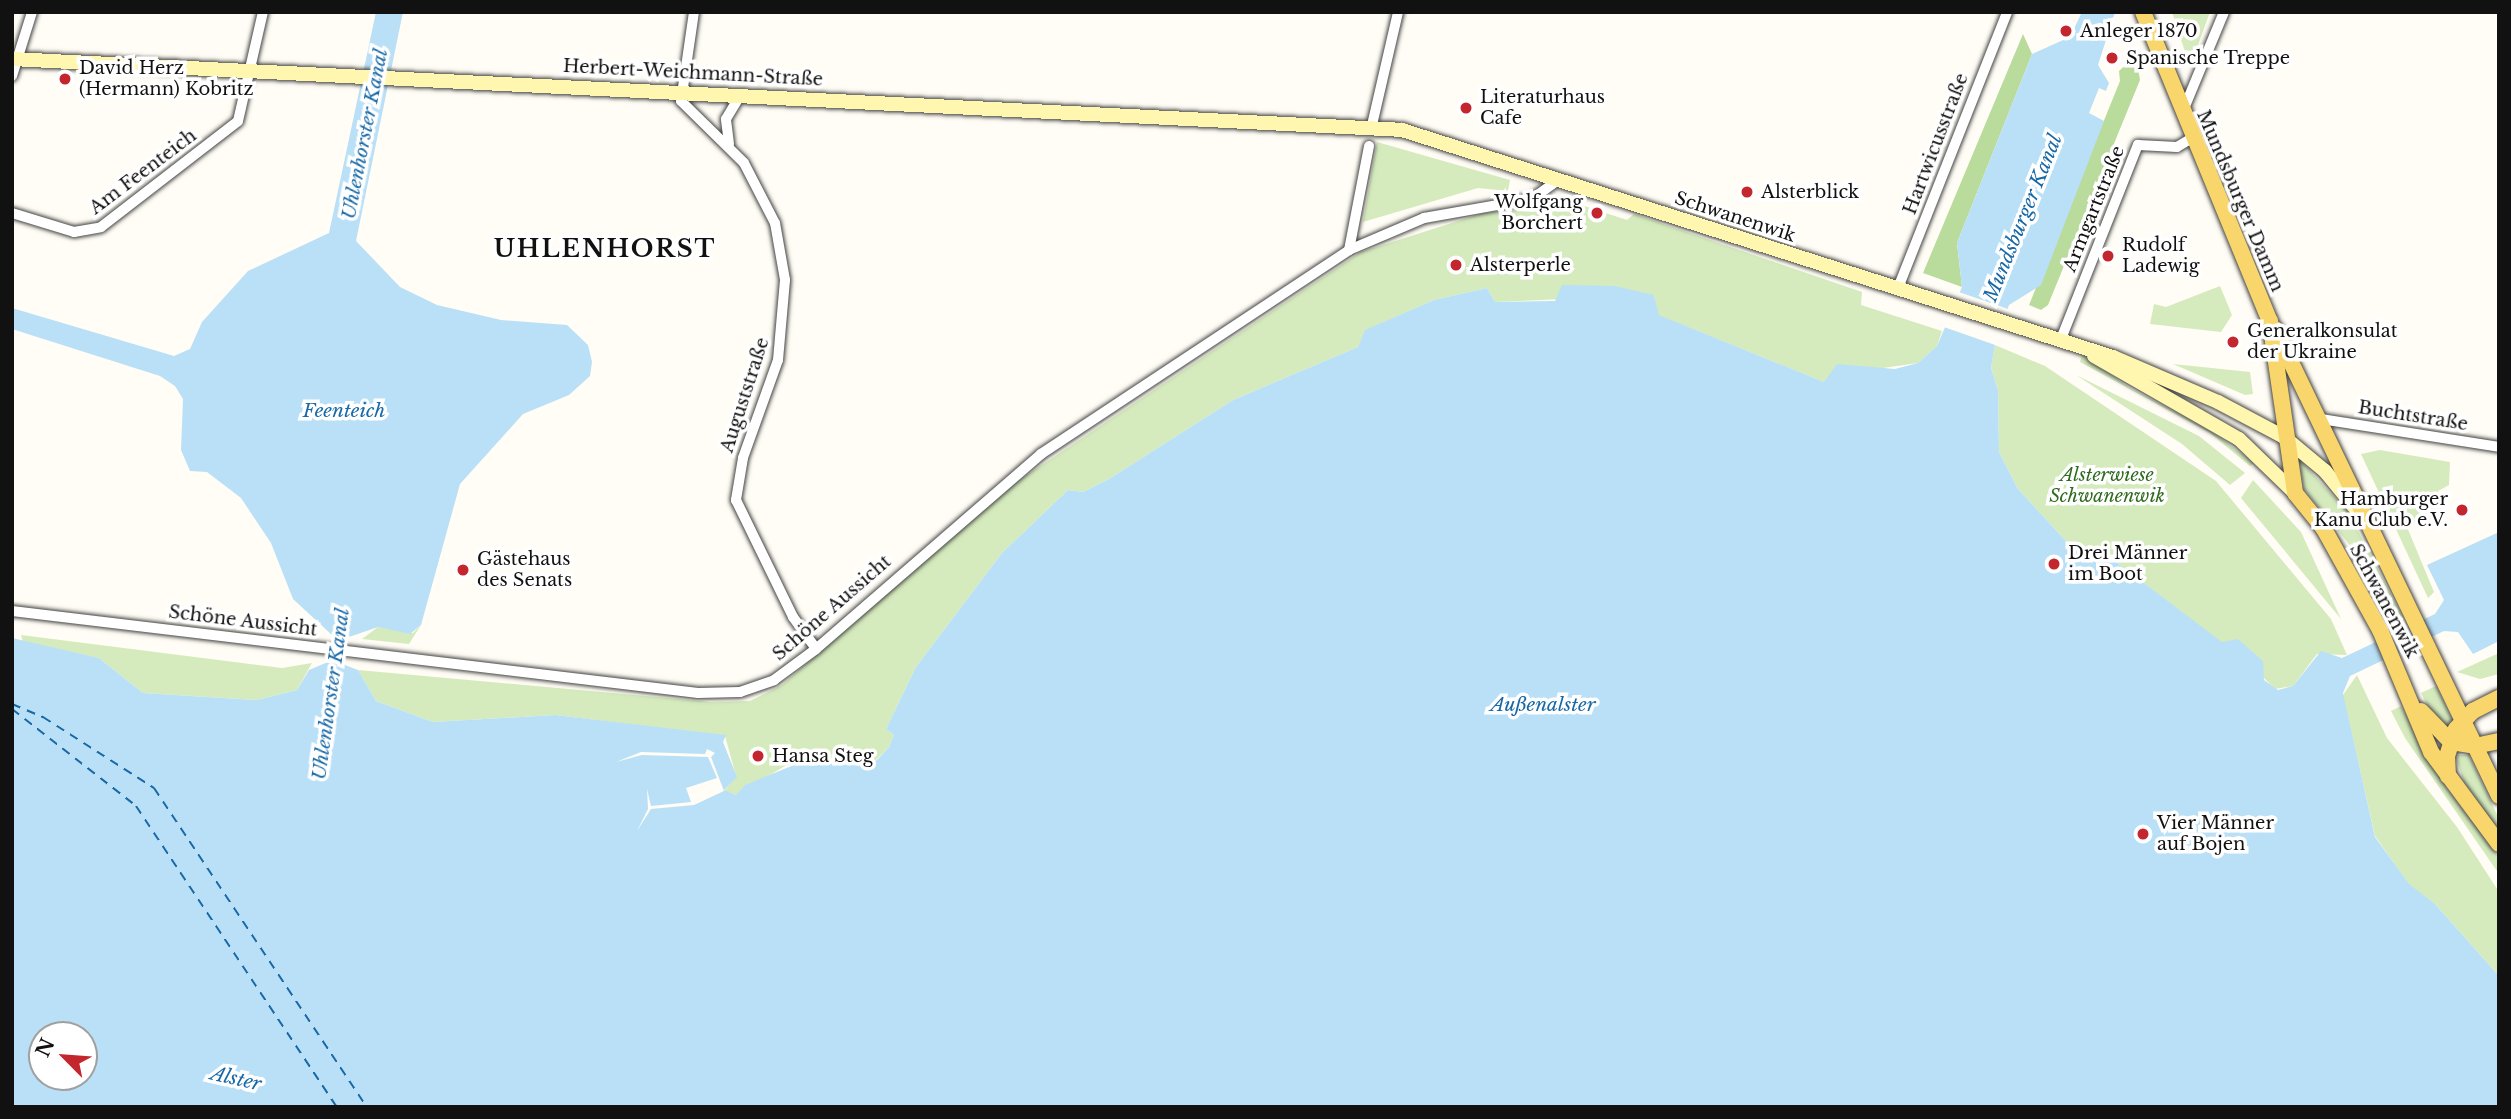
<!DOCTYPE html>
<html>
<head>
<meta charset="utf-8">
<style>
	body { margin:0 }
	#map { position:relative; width:2511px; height:1119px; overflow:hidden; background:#fffdf5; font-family:"Libre Baskerville",serif }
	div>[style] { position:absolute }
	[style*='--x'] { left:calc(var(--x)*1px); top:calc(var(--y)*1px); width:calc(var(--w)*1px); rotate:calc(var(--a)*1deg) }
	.green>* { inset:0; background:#d5ebbd }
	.forest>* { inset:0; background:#b9dc9c }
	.water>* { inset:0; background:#b9e0f7 }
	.pier>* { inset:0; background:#fffdf5 }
	.ferry>* { height:2px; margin-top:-1px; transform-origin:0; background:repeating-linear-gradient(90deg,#1768a6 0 9px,transparent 0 16px) }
	.roads { filter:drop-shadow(0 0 2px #444) drop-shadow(0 0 2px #444) }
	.street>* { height:10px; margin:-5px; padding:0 5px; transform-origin:5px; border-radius:5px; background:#fff }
	.secondary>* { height:14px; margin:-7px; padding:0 7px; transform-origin:7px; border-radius:7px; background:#fff6b0 }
	.primary>* { height:16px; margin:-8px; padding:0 8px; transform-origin:8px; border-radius:8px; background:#f9d66b }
	.dots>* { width:19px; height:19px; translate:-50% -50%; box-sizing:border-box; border:4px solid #fff; border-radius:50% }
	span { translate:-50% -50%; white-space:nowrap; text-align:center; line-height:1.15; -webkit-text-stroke:7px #fff; paint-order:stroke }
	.poi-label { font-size:18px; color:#111 }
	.left { translate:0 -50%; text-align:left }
	.right { translate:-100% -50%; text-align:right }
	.street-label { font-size:18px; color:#111 }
	.park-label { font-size:18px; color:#2f6b1f; font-style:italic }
	.water-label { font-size:19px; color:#1768a6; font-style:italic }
	.district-label { font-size:24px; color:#111; font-weight:700; letter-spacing:2px }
	.frame { position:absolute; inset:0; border:14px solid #111; pointer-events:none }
	.north { position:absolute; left:28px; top:1021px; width:70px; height:70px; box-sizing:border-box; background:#fff; border:2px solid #a0a0a0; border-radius:50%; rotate:295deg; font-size:19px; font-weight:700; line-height:28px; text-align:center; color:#111 }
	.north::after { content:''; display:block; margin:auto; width:24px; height:32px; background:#c4262e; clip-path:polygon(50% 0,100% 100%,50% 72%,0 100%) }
</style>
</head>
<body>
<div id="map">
	<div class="green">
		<i style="clip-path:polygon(2172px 12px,2210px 12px,2190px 67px)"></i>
		<i style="clip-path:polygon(1377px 142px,1510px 180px,1508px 191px,1478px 188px,1363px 222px)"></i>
		<i style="clip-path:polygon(1557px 197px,1627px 220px,1634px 214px,1862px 292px,1861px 305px,1942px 331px,1937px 346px,1918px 363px,1834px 375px,1824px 382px,1658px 315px,1654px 295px,1495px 302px,1487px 288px,1434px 300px,1366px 330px,1358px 347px,1233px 400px,1109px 479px,1083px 492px,1068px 490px,1002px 553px,916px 667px,886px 729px,894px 735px,889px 747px,876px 760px,863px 766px,825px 760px,785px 766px,736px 795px,724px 791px,736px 776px,725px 736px,555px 715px,433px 722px,376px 701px,358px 670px,711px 702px,750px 701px,782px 685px,1000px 493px,1361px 252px,1483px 213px,1541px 208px)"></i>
		<i style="clip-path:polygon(2220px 286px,2232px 315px,2221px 332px,2150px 324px,2154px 304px,2166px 307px)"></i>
		<i style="clip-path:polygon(1995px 345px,2045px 366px,2216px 481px,2331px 619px,2347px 655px,2317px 654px,2293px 686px,2275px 689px,2263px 677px,2263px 661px,2222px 643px,2112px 559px,2083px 554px,2065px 540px,2018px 489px,1999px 452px,1998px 390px,1991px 368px)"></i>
		<i style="clip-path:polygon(2082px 355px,2130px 388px,2210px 430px,2254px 463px,2250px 466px,2210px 433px,2080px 362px)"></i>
		<i style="clip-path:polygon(2173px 364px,2250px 372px,2253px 394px,2245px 395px)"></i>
		<i style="clip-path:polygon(2076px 375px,2199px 436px,2245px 473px,2230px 485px,2182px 444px)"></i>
		<i style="clip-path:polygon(2380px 450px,2450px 462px,2449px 485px,2438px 491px,2446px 507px,2407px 527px,2434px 592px,2428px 598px,2361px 454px)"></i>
		<i style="clip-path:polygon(2298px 458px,2348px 512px,2404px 619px,2390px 625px,2353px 549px,2304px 489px)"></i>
		<i style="clip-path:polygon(2253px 480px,2301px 532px,2341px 619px,2241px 498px)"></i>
		<i style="clip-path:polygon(421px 625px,409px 644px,362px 639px,378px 627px,413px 633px)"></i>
		<i style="clip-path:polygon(21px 635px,282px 668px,312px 663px,297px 690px,257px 700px,143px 693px,99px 658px,23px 642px)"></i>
		<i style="clip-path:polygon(2499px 653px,2499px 674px,2480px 679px,2457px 672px)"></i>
		<i style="clip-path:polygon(2357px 675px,2387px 738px,2457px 827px,2499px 892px,2499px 976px,2435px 904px,2409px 885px,2375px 836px,2343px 695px)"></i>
		<i style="clip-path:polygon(2436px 686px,2452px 719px,2447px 727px,2434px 718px,2421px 693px)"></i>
		<i style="clip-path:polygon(2401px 706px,2441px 780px,2499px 857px,2499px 874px,2405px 738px,2391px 711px)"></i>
		<i style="clip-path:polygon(2455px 755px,2469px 755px,2499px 819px,2499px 834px,2467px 791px)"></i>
	</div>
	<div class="forest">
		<i style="clip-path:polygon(2023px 34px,2032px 54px,1957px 243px,1962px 287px,1923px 273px)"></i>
		<i style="clip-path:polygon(2136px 56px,2140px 80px,2048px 305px,2041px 310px,2029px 305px,2120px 81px,2119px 71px)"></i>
	</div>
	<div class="water">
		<i style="clip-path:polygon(evenodd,376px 12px,403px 12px,356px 241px,400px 287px,437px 305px,501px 320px,567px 325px,588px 345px,592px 362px,590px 376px,569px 395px,523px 414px,460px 484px,421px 625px,410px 634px,378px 627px,349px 637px,345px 665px,358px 670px,376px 701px,433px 722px,555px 715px,726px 735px,723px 742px,737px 777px,724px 790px,736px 795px,745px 785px,804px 761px,863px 766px,877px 760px,889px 747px,894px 735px,886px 729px,916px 667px,1002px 553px,1068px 490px,1083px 492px,1109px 479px,1233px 400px,1358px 347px,1365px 330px,1434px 300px,1487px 288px,1495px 302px,1555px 301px,1562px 285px,1615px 286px,1654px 295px,1659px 315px,1824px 382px,1837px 364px,1895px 369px,1918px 363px,1937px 346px,1962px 287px,1957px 243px,2032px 54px,2070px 37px,2082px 12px,2115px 12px,2098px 65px,2109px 83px,2106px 91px,2099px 88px,2089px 113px,2104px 121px,2041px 285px,2009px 305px,1995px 345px,1991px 368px,1998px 390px,1999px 452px,2018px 489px,2065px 540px,2083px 554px,2112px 559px,2222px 642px,2238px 639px,2263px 661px,2264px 680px,2278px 690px,2293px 686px,2321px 651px,2342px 658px,2435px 614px,2444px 600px,2427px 565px,2499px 532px,2499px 641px,2473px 654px,2458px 632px,2444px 631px,2350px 676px,2343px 693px,2375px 837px,2409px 884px,2435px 904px,2499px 976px,2499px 1107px,12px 1107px,12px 638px,99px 658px,143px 693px,257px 700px,297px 690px,309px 670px,328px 662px,332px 635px,293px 599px,271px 543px,241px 498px,207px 472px,190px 471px,181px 450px,183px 399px,175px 386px,160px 376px,12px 329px,12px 308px,174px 356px,190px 349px,202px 322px,248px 271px,329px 233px,376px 12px,42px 1035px,84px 1035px,84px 1077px,42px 1077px,42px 1035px)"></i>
	</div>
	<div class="pier">
		<i style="clip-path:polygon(1956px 291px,2011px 310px,1998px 346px,1941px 326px)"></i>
		<i style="clip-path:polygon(320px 633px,361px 638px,352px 641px,348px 662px,357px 666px,316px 661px,325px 659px,328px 636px)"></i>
		<i style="clip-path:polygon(707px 749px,715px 753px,711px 757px,724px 791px,694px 805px,651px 809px,637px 831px,648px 809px,647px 789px,651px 806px,691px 802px,686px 788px,717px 778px,708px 757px,642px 755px,616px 762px,641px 752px,705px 754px)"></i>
	</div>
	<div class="ferry">
		<i style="--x:12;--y:704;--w:34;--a:23"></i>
		<i style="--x:43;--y:717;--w:132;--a:32.6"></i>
		<i style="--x:154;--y:788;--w:384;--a:56.3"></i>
		<i style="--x:12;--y:709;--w:157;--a:38"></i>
		<i style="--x:136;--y:806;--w:362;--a:56.3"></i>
	</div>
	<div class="roads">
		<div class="street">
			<i style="--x:694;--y:12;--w:90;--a:98.3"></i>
			<i style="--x:681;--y:101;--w:88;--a:44.5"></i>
			<i style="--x:744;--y:163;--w:68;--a:62.7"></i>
			<i style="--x:775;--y:223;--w:58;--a:80"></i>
			<i style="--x:785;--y:280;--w:80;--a:95"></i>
			<i style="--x:778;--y:360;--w:104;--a:109.7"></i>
			<i style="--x:743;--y:458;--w:43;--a:99.5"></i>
			<i style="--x:736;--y:500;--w:130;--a:64"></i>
			<i style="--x:793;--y:617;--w:39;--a:54"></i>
			<i style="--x:12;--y:76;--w:67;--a:-72.6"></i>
			<i style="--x:2183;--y:111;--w:107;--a:-67.5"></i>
			<i style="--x:1372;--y:125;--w:116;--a:-77"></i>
			<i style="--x:729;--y:144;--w:25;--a:-97"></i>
			<i style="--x:726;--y:119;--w:29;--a:-59"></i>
			<i style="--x:12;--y:213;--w:65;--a:17"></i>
			<i style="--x:74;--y:232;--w:27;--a:-10"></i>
			<i style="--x:101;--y:227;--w:173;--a:-37.7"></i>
			<i style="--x:238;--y:121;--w:112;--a:-77.1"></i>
			<i style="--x:1349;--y:250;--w:106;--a:-79.1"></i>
			<i style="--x:1898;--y:288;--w:297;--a:-68.4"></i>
			<i style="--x:2061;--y:339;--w:209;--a:-68.4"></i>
			<i style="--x:2138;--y:145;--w:39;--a:3"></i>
			<i style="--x:2177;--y:147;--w:17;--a:-31"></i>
			<i style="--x:2321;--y:419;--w:180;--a:8.9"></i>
			<i style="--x:12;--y:611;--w:691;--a:6.82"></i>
			<i style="--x:698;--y:693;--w:42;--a:-1.4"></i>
			<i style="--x:740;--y:692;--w:36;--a:-19"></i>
			<i style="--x:774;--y:680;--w:52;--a:-36.4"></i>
			<i style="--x:816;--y:649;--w:298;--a:-40.9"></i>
			<i style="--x:1041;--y:454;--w:369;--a:-33.5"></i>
			<i style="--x:1349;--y:250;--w:82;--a:-23.1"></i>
			<i style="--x:1424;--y:218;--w:110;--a:-10"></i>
			<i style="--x:1532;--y:199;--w:31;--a:-36"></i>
		</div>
		<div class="secondary">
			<i style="--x:12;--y:59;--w:1392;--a:2.92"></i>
			<i style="--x:1402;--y:130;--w:746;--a:17.71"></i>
			<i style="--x:2113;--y:357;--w:114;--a:23.2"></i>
			<i style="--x:2218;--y:402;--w:75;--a:27.9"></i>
			<i style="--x:2284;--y:437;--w:53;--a:39.7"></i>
			<i style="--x:2325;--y:471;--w:54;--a:51"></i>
			<i style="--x:2094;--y:356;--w:167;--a:29.8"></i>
			<i style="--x:2239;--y:439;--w:78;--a:44"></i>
		</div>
		<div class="primary">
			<i style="--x:2143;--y:12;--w:334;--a:67.7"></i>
			<i style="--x:2270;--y:321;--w:174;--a:81.7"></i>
			<i style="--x:2295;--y:493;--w:46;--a:51.1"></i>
			<i style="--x:2324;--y:529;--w:115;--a:61"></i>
			<i style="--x:2380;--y:630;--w:132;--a:67.3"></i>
			<i style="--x:2431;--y:752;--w:114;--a:53.5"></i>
			<i style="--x:2275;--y:329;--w:518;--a:64.37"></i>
			<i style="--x:2421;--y:711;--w:43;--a:45.9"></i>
			<i style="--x:2451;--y:742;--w:24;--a:9"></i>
			<i style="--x:2475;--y:746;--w:25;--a:-12"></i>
			<i style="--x:2448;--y:776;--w:20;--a:-93"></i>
			<i style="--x:2447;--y:756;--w:28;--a:-72"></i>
			<i style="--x:2456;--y:729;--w:25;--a:-47"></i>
			<i style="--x:2473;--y:711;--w:29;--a:-27"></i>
		</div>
	</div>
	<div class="dots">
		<i style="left:2066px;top:31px;background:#c4262e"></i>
		<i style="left:2112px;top:58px;background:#c4262e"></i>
		<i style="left:65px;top:79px;background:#c4262e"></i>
		<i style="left:1466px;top:108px;background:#c4262e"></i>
		<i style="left:1747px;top:192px;background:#c4262e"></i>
		<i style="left:1597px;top:213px;background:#c4262e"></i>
		<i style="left:2108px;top:256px;background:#c4262e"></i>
		<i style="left:1456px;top:265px;background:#c4262e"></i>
		<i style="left:2233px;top:342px;background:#c4262e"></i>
		<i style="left:2462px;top:510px;background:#c4262e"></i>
		<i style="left:2054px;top:564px;background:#c4262e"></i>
		<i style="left:463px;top:570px;background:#c4262e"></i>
		<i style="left:758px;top:756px;background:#c4262e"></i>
		<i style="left:2143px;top:834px;background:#c4262e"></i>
	</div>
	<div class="poi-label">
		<span class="left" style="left:2080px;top:31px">Anleger 1870</span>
		<span class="left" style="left:2126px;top:58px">Spanische Treppe</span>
		<span class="left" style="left:79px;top:79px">David Herz<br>(Hermann) Kobritz</span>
		<span class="left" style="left:1480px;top:108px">Literaturhaus<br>Cafe</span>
		<span class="left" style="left:1761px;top:192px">Alsterblick</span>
		<span class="right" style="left:1583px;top:213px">Wolfgang<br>Borchert</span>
		<span class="left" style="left:2122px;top:256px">Rudolf<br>Ladewig</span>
		<span class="left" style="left:1470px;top:265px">Alsterperle</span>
		<span class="left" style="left:2247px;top:342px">Generalkonsulat<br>der Ukraine</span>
		<span class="right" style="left:2448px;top:510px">Hamburger<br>Kanu Club e.V.</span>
		<span class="left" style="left:2068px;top:564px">Drei Männer<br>im Boot</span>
		<span class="left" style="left:477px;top:570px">Gästehaus<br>des Senats</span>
		<span class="left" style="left:772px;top:756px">Hansa Steg</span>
		<span class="left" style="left:2157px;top:834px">Vier Männer<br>auf Bojen</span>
	</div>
	<div class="street-label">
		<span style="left:693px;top:73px;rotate:3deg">Herbert-Weichmann-Straße</span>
		<span style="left:1936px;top:144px;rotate:-69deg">Hartwicusstraße</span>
		<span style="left:143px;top:172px;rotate:-37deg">Am Feenteich</span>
		<span style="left:2240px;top:201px;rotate:67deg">Mundsburger Damm</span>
		<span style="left:2094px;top:209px;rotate:-68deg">Armgartstraße</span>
		<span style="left:1735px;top:217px;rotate:18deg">Schwanenwik</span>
		<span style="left:745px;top:395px;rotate:-72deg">Auguststraße</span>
		<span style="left:2413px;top:416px;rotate:9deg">Buchtstraße</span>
		<span style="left:2384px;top:601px;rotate:62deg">Schwanenwik</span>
		<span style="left:832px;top:608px;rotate:-41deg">Schöne Aussicht</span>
		<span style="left:243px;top:621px;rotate:7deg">Schöne Aussicht</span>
	</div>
	<div class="park-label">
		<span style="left:2107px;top:486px">Alsterwiese<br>Schwanenwik</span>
	</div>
	<div class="water-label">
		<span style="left:365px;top:134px;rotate:-79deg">Uhlenhorster Kanal</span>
		<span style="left:2023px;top:218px;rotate:-68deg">Mundsburger Kanal</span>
		<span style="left:344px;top:411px">Feenteich</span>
		<span style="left:331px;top:694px;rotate:-82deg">Uhlenhorster Kanal</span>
		<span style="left:1543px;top:705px">Außenalster</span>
		<span style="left:236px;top:1079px;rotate:13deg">Alster</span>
	</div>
	<div class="district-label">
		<span style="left:605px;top:249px">UHLENHORST</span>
	</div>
	<div class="frame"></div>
	<div class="north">N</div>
</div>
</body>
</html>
